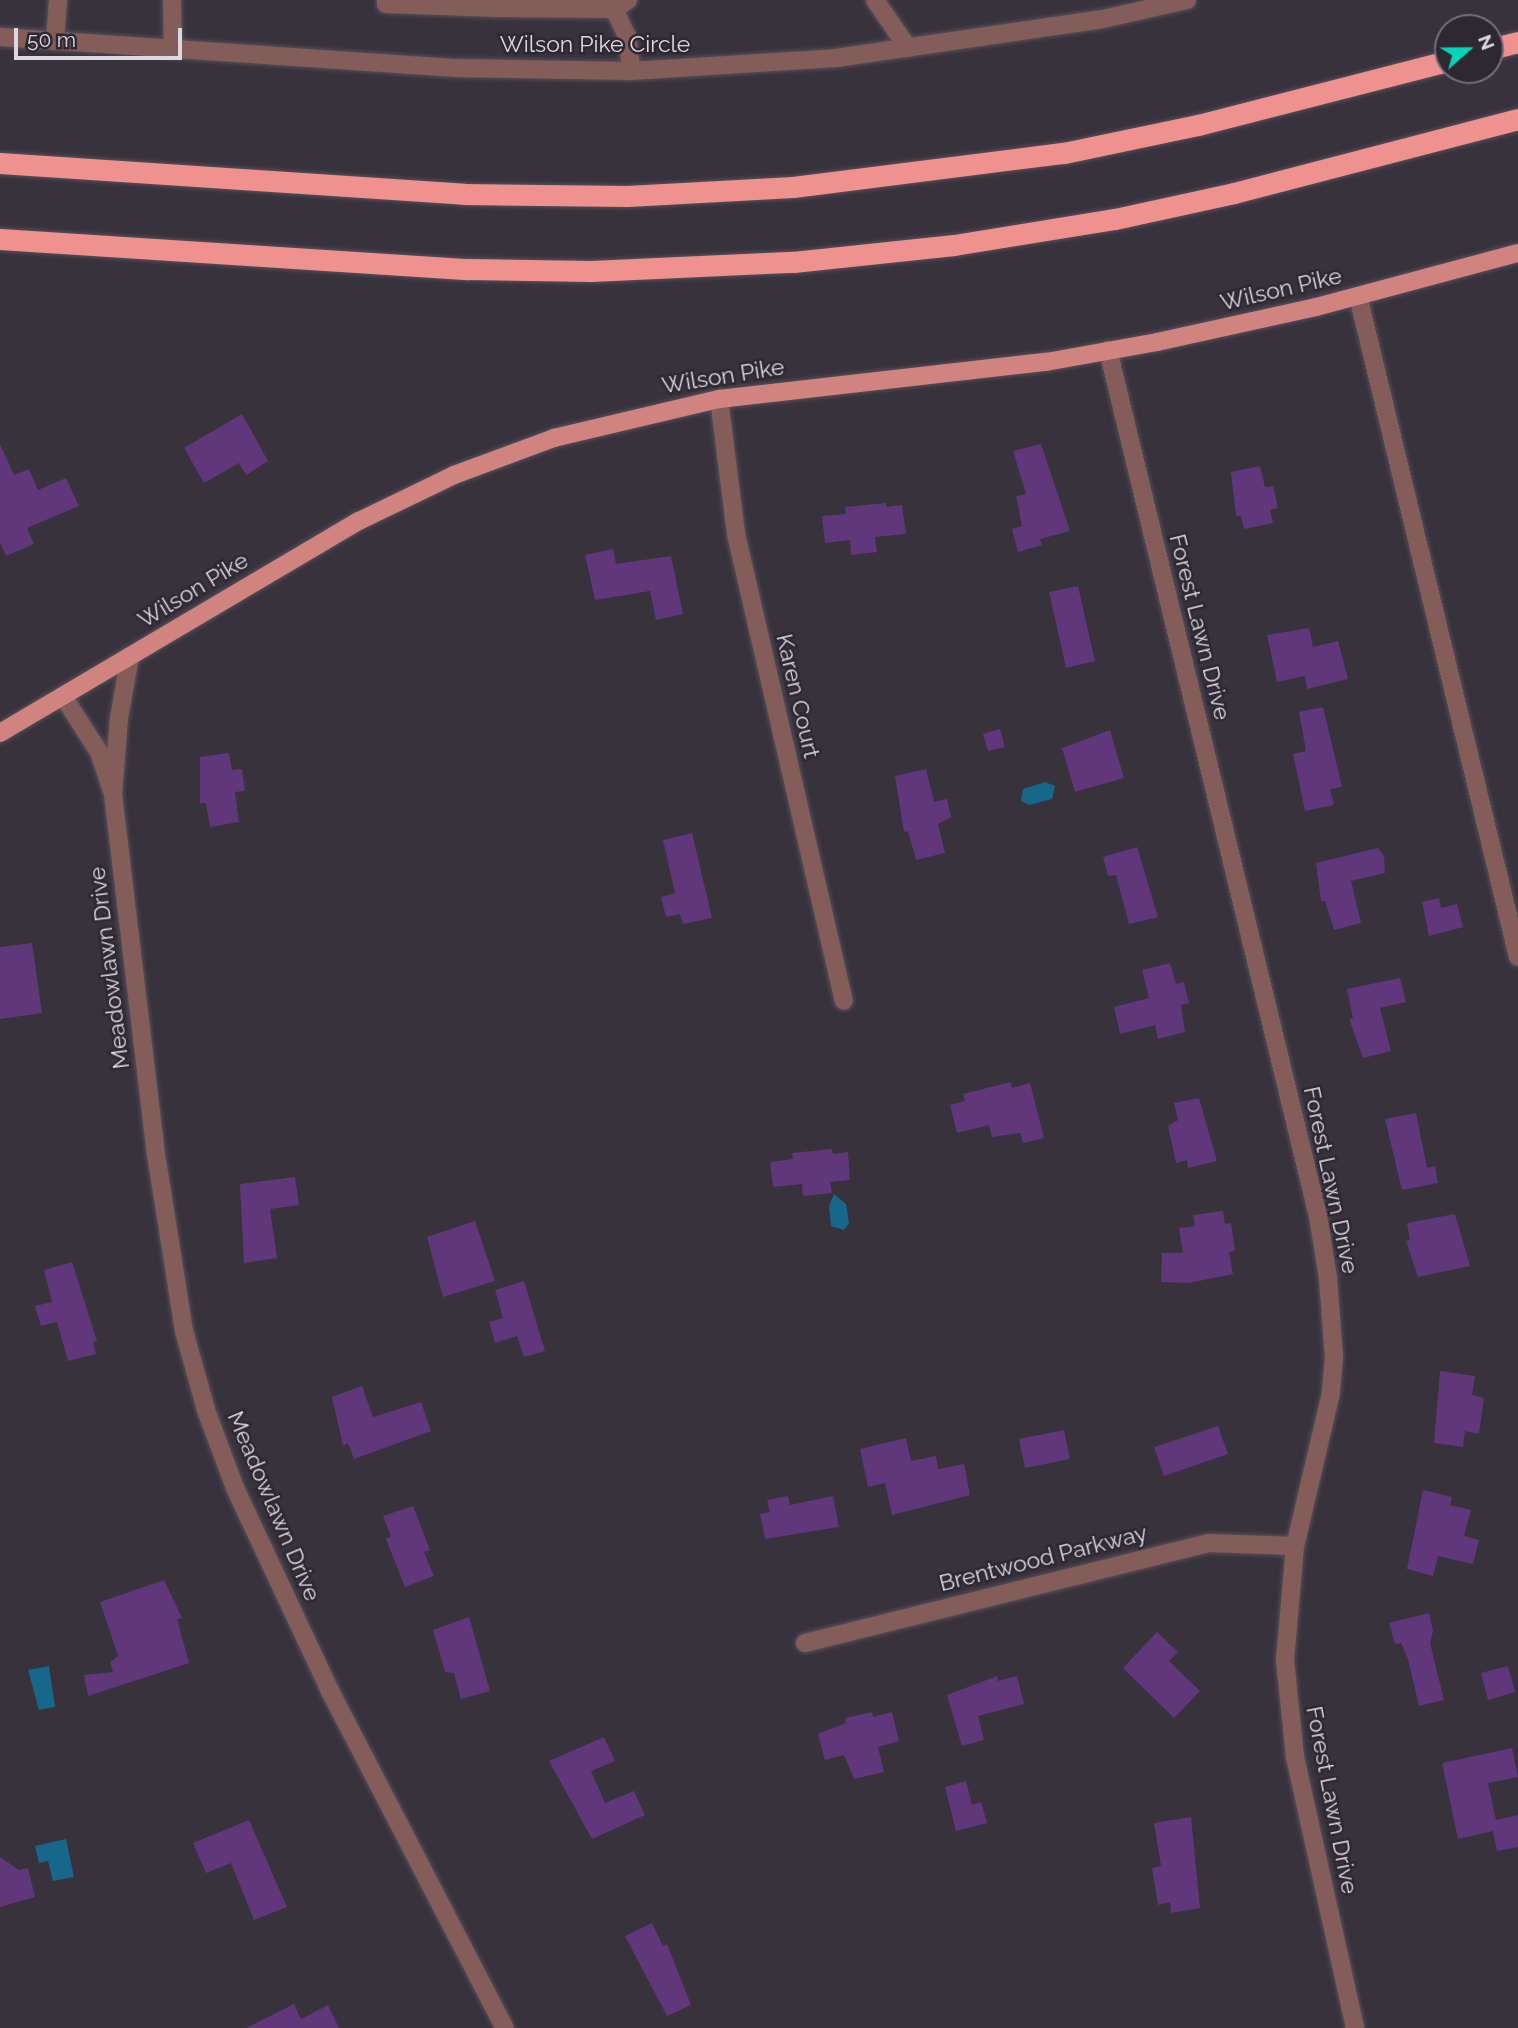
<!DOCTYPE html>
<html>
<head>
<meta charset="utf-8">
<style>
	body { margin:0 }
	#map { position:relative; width:1518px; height:2028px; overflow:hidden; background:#38323d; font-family:Raleway,sans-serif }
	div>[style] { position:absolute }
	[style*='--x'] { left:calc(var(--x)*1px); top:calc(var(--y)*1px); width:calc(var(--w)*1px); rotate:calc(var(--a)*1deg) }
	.water>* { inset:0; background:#17678b }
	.building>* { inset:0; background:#60377a }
	.roads { filter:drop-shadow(0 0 2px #56505a) drop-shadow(0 0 2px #56505a) }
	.minor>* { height:18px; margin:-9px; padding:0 9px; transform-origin:9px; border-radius:9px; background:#845d5b }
	.major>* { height:18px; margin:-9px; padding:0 9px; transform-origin:9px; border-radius:9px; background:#d18380 }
	.highway>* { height:21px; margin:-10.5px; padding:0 10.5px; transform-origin:10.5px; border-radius:10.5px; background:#ef918e }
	span { translate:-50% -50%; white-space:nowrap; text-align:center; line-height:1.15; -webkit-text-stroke:5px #2e2832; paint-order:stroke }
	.street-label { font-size:23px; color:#dcd8df }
	.north { position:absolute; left:1434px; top:14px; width:70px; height:70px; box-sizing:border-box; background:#2e2832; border:2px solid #746e77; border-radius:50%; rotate:69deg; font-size:19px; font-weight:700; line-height:28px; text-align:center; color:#dcd8df }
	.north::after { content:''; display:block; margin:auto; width:24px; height:32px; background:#03d5b6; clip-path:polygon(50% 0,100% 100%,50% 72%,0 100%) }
	.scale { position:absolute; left:14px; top:28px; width:168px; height:32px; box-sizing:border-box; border:4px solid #dcd8df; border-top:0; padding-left:9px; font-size:21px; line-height:24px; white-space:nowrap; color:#dcd8df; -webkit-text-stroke:5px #2e2832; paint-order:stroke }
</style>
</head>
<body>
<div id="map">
	<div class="water">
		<i style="clip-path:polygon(1045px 782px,1055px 786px,1052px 799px,1029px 805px,1021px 801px,1023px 789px)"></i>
		<i style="clip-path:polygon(834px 1194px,846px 1204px,849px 1223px,844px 1230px,831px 1226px,829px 1206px)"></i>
		<i style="clip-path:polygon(49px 1666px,55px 1707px,39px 1710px,28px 1670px)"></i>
		<i style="clip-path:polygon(66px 1839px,74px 1877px,53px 1881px,48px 1861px,39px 1863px,35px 1846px)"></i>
	</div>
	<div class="building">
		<i style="clip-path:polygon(242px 414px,268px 461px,246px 475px,239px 463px,204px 483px,184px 448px)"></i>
		<i style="clip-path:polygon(0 444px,14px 475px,29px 469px,38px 490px,66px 478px,79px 506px,27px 528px,34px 544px,6px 556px,0 543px)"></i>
		<i style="clip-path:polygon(1041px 444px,1070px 531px,1040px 539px,1042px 545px,1018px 552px,1012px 529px,1022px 526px,1016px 496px,1026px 494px,1013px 451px)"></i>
		<i style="clip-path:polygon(1260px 466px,1265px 487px,1273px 486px,1278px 508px,1270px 510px,1273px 523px,1244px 529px,1241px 516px,1236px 516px,1231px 472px)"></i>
		<i style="clip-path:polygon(886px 503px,886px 507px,902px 505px,906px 534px,875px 537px,877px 552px,851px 555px,850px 540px,825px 543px,822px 516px,846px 514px,845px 507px)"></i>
		<i style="clip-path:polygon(613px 549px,616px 564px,671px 556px,683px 614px,656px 620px,650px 591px,595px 600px,585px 555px)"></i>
		<i style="clip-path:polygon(1078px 586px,1095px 661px,1066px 668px,1049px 592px)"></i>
		<i style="clip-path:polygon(1309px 628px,1313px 647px,1338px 641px,1348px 679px,1307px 689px,1305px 676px,1277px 682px,1267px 635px)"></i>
		<i style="clip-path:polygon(1323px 707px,1342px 787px,1330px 789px,1334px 805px,1305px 811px,1293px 754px,1306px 751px,1299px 712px)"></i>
		<i style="clip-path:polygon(1000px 729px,1005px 747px,988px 751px,983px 734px)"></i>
		<i style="clip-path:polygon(1110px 730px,1124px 778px,1075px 792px,1062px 748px)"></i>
		<i style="clip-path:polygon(229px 753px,232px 770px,242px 769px,245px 791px,235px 792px,239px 822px,210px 827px,206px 803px,200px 803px,200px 757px)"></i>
		<i style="clip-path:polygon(926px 769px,934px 802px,947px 799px,951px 817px,938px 824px,945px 853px,916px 860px,908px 831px,904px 832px,895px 776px)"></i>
		<i style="clip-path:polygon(692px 833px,712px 918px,683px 924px,680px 914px,666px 917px,661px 897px,675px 893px,663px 840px)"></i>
		<i style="clip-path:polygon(1137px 847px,1158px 917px,1129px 924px,1116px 875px,1108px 876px,1103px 857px)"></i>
		<i style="clip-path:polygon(1378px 848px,1384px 856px,1385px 873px,1351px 881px,1361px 923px,1334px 930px,1325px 901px,1321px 901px,1316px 863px)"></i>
		<i style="clip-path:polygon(1439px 898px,1441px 908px,1457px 904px,1463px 927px,1429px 936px,1422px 902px)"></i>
		<i style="clip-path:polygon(32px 943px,42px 1013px,0 1019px,0 947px)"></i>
		<i style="clip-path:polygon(1170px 963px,1176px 984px,1184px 982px,1189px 1003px,1181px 1005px,1185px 1032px,1158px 1039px,1155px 1025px,1120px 1034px,1114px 1007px,1149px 998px,1142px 970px)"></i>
		<i style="clip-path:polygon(1400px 978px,1406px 1002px,1380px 1008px,1391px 1051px,1363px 1058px,1349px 1019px,1353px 1018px,1347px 989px)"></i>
		<i style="clip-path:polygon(1011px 1082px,1012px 1088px,1030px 1083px,1044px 1138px,1023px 1143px,1020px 1133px,992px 1137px,989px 1125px,957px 1133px,950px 1105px,965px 1101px,963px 1094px)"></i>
		<i style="clip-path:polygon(1199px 1098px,1217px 1161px,1188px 1168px,1187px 1160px,1176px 1163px,1168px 1126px,1178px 1120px,1174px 1103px)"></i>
		<i style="clip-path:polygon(1416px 1113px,1427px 1168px,1435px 1166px,1438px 1183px,1402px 1190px,1385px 1119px)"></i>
		<i style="clip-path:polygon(832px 1149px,833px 1154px,848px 1152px,850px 1180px,830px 1182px,832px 1193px,803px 1196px,802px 1184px,773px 1187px,770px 1162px,793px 1159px,792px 1153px)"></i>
		<i style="clip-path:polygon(295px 1177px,299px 1205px,270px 1209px,277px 1258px,244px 1263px,240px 1184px)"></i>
		<i style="clip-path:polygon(1223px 1211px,1225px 1224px,1231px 1223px,1235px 1251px,1229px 1252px,1233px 1274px,1189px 1283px,1161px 1282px,1162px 1253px,1183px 1253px,1179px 1228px,1195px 1226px,1193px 1215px)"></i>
		<i style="clip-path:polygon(1455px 1214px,1470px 1266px,1418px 1277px,1406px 1241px,1410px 1240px,1407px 1223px)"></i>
		<i style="clip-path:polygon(475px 1221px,495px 1281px,443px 1297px,427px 1237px)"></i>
		<i style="clip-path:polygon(72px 1262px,97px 1341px,93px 1342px,96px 1354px,68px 1361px,57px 1322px,41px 1326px,35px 1306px,52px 1302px,44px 1270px)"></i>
		<i style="clip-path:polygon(524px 1281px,545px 1351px,524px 1357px,517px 1336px,495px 1343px,489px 1322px,503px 1318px,495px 1290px)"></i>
		<i style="clip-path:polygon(1440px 1371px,1475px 1376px,1472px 1395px,1484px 1398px,1479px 1434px,1465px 1431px,1463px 1447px,1434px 1443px)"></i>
		<i style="clip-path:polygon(362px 1386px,373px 1417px,421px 1402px,431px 1431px,354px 1459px,348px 1443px,343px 1446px,332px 1397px)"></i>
		<i style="clip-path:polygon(1218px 1426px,1228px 1454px,1164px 1476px,1154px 1447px)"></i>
		<i style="clip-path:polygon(1064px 1430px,1070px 1459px,1025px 1468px,1019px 1439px)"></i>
		<i style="clip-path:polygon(906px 1438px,911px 1461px,936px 1456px,938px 1469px,964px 1464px,970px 1495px,892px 1515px,885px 1483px,868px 1487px,860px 1449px)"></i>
		<i style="clip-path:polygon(1423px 1490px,1452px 1497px,1450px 1505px,1471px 1510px,1464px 1536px,1479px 1540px,1473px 1564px,1438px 1556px,1433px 1576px,1407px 1569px)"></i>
		<i style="clip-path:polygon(788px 1496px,790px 1505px,833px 1496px,839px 1527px,765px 1539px,760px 1514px,770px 1512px,767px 1500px)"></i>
		<i style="clip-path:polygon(413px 1506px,430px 1550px,424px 1552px,434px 1576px,405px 1587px,386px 1539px,391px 1536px,383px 1516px)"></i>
		<i style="clip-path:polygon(164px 1580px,182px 1618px,177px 1619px,189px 1663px,88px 1696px,84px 1675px,113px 1672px,110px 1662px,118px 1656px,100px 1602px)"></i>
		<i style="clip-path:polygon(1429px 1613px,1433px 1631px,1430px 1643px,1444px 1700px,1419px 1706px,1408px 1659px,1401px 1643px,1395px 1644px,1389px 1623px)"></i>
		<i style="clip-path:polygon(469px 1617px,490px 1691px,461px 1699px,454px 1673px,445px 1672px,433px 1630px)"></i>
		<i style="clip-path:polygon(1157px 1632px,1178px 1652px,1169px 1661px,1200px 1691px,1174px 1718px,1123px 1668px)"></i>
		<i style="clip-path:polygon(1508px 1666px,1515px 1692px,1488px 1700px,1481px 1673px)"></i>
		<i style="clip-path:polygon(997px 1676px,998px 1681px,1017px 1676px,1024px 1704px,978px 1716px,984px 1740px,962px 1746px,947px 1695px)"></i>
		<i style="clip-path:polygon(872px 1712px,873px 1717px,892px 1712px,899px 1741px,878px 1747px,884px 1772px,854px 1779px,844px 1755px,825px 1760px,818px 1734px,846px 1723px,845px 1718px)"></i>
		<i style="clip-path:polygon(604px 1737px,615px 1761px,591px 1771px,605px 1803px,634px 1791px,645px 1815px,592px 1839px,549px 1761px)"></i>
		<i style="clip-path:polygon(1512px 1748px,1518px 1777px,1488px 1783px,1496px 1820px,1518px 1815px,1518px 1847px,1497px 1851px,1493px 1831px,1458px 1839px,1442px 1763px)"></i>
		<i style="clip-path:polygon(966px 1781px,972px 1805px,981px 1802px,987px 1823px,956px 1831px,945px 1787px)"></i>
		<i style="clip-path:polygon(1191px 1817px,1200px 1908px,1171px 1913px,1170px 1902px,1158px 1905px,1152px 1868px,1161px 1866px,1154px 1823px)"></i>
		<i style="clip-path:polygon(249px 1820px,287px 1907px,254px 1920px,231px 1863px,206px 1873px,193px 1843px)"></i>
		<i style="clip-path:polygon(0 1857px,19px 1870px,28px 1868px,35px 1897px,0 1907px)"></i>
		<i style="clip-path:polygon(652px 1923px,663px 1946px,667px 1944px,691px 2005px,667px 2016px,625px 1936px)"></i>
		<i style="clip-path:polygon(294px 2004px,301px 2019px,328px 2005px,339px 2028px,246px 2028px)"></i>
	</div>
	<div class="roads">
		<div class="minor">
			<i style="--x:172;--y:0;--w:50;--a:88.9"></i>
			<i style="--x:386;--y:0;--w:4;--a:90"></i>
			<i style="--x:386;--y:4;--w:112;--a:2"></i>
			<i style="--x:498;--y:0;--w:8;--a:90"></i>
			<i style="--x:498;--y:8;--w:117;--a:0.5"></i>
			<i style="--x:615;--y:9;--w:16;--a:-35"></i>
			<i style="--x:610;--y:0;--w:40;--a:65"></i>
			<i style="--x:627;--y:36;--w:35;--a:83"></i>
			<i style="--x:875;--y:0;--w:58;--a:55.5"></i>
			<i style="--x:0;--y:37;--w:454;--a:3.9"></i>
			<i style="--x:453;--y:68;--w:178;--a:1"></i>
			<i style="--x:631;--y:71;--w:205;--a:-3.6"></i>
			<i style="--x:836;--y:58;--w:270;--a:-8.3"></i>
			<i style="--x:1103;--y:19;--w:86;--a:-12.7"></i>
			<i style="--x:55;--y:41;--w:41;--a:-85.8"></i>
			<i style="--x:1358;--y:296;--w:680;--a:76.39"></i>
			<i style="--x:1108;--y:350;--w:891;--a:76.37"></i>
			<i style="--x:1318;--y:1216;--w:63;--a:80.8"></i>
			<i style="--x:1328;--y:1278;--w:79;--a:85.7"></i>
			<i style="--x:1334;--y:1357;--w:36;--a:95"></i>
			<i style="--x:1331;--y:1393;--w:157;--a:103.2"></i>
			<i style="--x:1295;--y:1546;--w:114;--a:95"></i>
			<i style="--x:1285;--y:1660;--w:98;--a:84.1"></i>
			<i style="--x:1295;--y:1757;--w:278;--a:77.5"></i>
			<i style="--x:719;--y:399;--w:136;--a:82.8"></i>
			<i style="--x:736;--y:534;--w:479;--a:77"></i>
			<i style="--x:63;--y:696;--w:67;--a:57.3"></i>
			<i style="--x:99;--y:752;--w:44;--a:71.6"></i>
			<i style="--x:113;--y:794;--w:76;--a:-85.5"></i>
			<i style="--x:119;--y:718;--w:63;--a:-79.9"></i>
			<i style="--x:113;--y:794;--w:363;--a:83.2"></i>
			<i style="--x:156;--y:1154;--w:179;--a:81"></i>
			<i style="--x:184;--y:1331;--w:82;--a:74.4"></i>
			<i style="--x:206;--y:1410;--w:83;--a:69.6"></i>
			<i style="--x:235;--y:1488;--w:224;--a:64.9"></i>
			<i style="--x:330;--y:1691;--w:380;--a:62.6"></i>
			<i style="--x:805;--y:1643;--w:416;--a:-13.9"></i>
			<i style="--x:1209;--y:1543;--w:86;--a:2"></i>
		</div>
		<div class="major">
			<i style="--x:0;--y:733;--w:417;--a:-30.6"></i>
			<i style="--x:359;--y:521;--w:106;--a:-25.8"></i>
			<i style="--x:454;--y:475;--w:107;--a:-20.3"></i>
			<i style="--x:554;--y:438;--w:170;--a:-13.3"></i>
			<i style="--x:719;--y:399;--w:329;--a:-6.5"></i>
			<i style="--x:1046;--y:362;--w:113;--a:-10.2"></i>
			<i style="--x:1157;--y:342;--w:163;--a:-12.4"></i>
			<i style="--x:1316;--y:307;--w:209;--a:-15"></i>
		</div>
		<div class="highway">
			<i style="--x:1490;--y:49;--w:29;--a:-14"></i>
			<i style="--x:0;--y:163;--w:465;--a:3.8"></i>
			<i style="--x:464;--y:194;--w:163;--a:0.7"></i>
			<i style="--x:627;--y:196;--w:166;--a:-3.1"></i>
			<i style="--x:793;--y:187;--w:273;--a:-7.2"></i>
			<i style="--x:1064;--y:153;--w:137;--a:-11.8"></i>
			<i style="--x:1198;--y:125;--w:258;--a:-14.4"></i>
			<i style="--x:0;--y:239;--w:469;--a:3.7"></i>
			<i style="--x:468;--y:269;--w:123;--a:0.9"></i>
			<i style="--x:591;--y:271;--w:202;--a:-2.6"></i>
			<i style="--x:793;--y:262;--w:162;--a:-6"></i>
			<i style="--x:954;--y:245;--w:163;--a:-9.2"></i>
			<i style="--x:1115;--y:219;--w:122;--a:-12.3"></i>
			<i style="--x:1234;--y:193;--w:293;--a:-14.6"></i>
		</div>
	</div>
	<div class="street-label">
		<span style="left:595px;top:44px">Wilson Pike Circle</span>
		<span style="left:1281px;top:289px;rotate:-13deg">Wilson Pike</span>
		<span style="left:723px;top:376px;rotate:-9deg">Wilson Pike</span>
		<span style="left:193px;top:590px;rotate:-31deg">Wilson Pike</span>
		<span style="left:1200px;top:627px;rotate:76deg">Forest Lawn Drive</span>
		<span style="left:798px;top:696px;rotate:77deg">Karen Court</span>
		<span style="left:109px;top:968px;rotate:-97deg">Meadowlawn Drive</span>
		<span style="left:1331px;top:1180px;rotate:78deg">Forest Lawn Drive</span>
		<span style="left:274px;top:1506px;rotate:67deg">Meadowlawn Drive</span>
		<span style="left:1043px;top:1558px;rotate:-14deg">Brentwood Parkway</span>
		<span style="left:1332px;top:1800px;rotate:79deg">Forest Lawn Drive</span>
	</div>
	<div class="north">N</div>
	<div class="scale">50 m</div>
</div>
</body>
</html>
